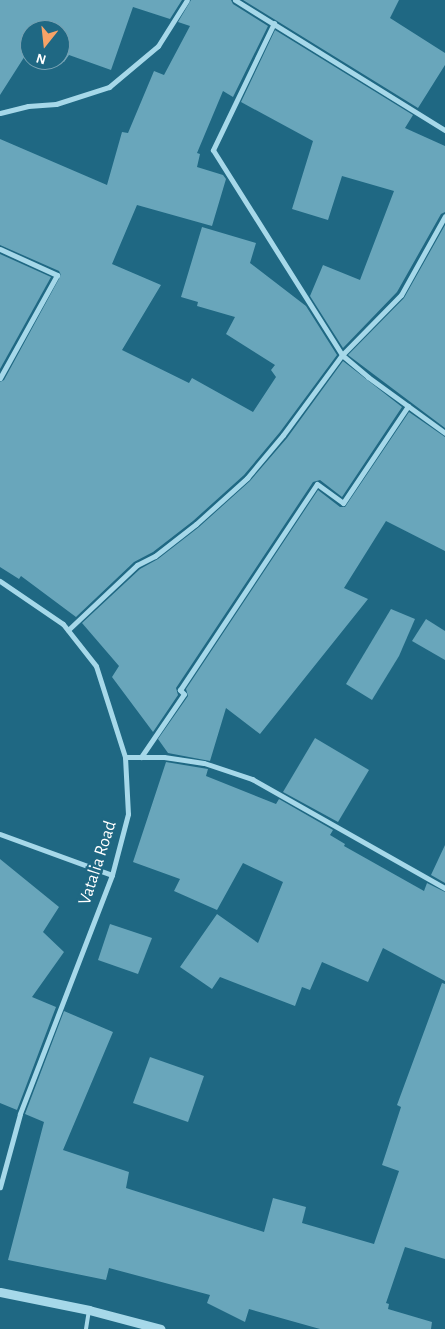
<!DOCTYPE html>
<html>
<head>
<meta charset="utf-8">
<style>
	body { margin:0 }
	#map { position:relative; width:445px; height:1329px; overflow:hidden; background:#1f6883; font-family:"Alegreya Sans",sans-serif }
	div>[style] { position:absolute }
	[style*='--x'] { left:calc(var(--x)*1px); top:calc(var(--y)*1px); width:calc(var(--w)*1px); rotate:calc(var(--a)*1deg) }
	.building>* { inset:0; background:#69a6bb }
	.service>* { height:4px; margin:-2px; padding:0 2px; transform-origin:2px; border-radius:2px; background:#a6d8e9 }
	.minor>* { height:5px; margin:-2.5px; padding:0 2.5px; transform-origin:2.5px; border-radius:2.5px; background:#a6d8e9 }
	.tertiary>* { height:9px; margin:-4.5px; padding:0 4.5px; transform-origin:4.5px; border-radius:4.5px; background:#a6d8e9 }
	span { translate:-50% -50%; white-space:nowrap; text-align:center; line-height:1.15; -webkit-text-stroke:5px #1f6883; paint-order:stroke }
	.street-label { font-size:18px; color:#fff }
	.north { position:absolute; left:20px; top:20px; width:50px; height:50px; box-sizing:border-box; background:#1f6883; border:1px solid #79a4b5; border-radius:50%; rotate:196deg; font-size:14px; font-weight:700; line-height:20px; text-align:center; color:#fff }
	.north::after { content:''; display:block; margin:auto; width:18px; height:22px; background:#f7a367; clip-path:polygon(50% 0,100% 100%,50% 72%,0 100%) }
</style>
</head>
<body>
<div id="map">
	<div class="building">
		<i style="clip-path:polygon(0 0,182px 0,170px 19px,133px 7px,111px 70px,69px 55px,64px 62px,60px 59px,60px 30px,30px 30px,30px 48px,0 95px)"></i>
		<i style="clip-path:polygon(191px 0,231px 0,233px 4px,268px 26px,233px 97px,223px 91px,197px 153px,200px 154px,197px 167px,223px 175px,226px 179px,212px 226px,137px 205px,112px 264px,161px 285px,122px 350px,189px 383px,192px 378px,253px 412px,276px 377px,271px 370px,275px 365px,226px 334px,235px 317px,197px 306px,198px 302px,181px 297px,202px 227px,256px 243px,250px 263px,306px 306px,337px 355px,280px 432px,244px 475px,193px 521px,153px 552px,134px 562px,76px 617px,21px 576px,19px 579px,0 567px,0 382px,4px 380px,61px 275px,59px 271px,0 245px,0 139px,107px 185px,122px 132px,128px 133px,154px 71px,164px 75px,190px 26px,178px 22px)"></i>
		<i style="clip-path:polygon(243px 0,399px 0,390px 18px,445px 53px,445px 65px,418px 108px)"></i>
		<i style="clip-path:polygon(275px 30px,413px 115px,405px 128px,445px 146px,445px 212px,441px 214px,397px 292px,343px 348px,310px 296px,323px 265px,360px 280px,394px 191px,342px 176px,328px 220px,292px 209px,313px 141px,241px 102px)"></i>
		<i style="clip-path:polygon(445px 225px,445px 428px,348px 355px,404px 298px)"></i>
		<i style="clip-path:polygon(0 254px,51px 277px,0 369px)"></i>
		<i style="clip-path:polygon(343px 361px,402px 407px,342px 497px,320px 480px,313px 482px,176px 688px,178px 695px,153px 732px,112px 677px,119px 666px,82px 623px,140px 569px,158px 559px,199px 527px,250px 481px,287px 438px)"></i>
		<i style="clip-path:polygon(409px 412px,445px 437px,445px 551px,386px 521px,344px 588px,368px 599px,260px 734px,226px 708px,210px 761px,168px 753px,158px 739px,188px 696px,186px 689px,318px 490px,340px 507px,345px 507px)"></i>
		<i style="clip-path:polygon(391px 609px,415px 619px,399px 656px,372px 700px,346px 684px)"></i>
		<i style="clip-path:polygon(426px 619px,445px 631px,445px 660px,412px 641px)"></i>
		<i style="clip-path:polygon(315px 738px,369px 770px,338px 822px,283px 792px)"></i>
		<i style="clip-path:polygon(166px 762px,208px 769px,206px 776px,276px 804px,279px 799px,333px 830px,330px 835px,345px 844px,344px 846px,424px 891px,427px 883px,445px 892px,445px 981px,383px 948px,368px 982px,322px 962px,310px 990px,302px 987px,295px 1006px,220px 977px,212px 989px,180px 967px,217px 914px,258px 943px,283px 882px,243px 863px,217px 910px,174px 891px,180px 879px,133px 862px)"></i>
		<i style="clip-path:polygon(445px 845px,445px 883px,431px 875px)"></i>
		<i style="clip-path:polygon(0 859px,59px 907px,43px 932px,64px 952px,32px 997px,56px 1007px,17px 1110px,0 1103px)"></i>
		<i style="clip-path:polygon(110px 924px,152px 938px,138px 974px,98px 960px)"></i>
		<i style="clip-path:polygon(442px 983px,445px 984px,445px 1259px,405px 1247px,386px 1303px,389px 1304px,388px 1309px,432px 1322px,431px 1329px,320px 1329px,249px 1309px,245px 1322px,207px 1303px,210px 1295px,109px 1268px,106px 1280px,8px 1260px,44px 1122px,25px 1114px,64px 1011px,113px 1032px,63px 1150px,129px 1172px,126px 1188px,264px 1232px,273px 1198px,306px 1207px,302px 1223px,374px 1244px,399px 1171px,382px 1165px,401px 1107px,397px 1105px)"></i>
		<i style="clip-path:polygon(150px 1057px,204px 1076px,188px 1122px,133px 1103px)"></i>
	</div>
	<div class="service">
		<i style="--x:86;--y:1329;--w:19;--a:-81"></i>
	</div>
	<div class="minor">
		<i style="--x:235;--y:0;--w:247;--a:31.8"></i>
		<i style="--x:274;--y:23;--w:141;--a:115.7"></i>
		<i style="--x:213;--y:150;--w:242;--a:57.8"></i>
		<i style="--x:342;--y:355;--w:34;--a:40"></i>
		<i style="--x:368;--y:377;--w:95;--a:36"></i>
		<i style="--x:0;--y:113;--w:29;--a:-14"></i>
		<i style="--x:28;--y:106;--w:28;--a:-4"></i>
		<i style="--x:56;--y:104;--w:56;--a:-17.8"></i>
		<i style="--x:109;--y:87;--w:64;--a:-39.9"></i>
		<i style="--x:158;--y:46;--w:54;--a:-57.8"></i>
		<i style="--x:0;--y:249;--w:63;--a:24.5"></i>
		<i style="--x:57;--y:275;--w:118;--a:119"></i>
		<i style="--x:0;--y:581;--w:76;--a:34.3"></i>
		<i style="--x:63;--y:624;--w:53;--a:51.8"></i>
		<i style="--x:96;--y:666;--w:96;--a:72.3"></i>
		<i style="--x:125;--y:757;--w:57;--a:87"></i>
		<i style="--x:128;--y:814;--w:63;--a:104.7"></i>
		<i style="--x:112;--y:875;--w:256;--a:111.1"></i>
		<i style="--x:20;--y:1114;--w:76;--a:105.3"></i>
		<i style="--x:68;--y:630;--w:95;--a:-43.3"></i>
		<i style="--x:137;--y:565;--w:20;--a:-27"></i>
		<i style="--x:155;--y:556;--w:52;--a:-38"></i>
		<i style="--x:196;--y:524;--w:69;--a:-42"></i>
		<i style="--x:247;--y:478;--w:56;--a:-50.1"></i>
		<i style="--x:283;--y:435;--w:99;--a:-53.6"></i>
		<i style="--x:342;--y:355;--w:84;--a:-45.5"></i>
		<i style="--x:401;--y:295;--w:90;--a:-60.9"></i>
		<i style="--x:125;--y:757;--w:39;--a:0"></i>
		<i style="--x:164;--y:757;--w:40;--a:8.5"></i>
		<i style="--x:204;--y:763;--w:51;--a:18.4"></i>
		<i style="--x:252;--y:779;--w:222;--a:29.5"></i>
		<i style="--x:141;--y:757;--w:76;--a:-55.7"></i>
		<i style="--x:184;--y:694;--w:6;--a:-135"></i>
		<i style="--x:180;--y:690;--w:247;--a:-56.4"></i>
		<i style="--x:317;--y:484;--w:32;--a:36"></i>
		<i style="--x:343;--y:503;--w:117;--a:-56.2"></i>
		<i style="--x:0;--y:834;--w:119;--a:20.1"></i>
	</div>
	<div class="tertiary">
		<i style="--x:0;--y:1292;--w:91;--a:11.4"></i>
		<i style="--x:89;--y:1310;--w:74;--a:14.8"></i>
	</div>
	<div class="street-label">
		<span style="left:98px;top:863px;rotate:-72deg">Vatalia Road</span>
	</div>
	<div class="north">N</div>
</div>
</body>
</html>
